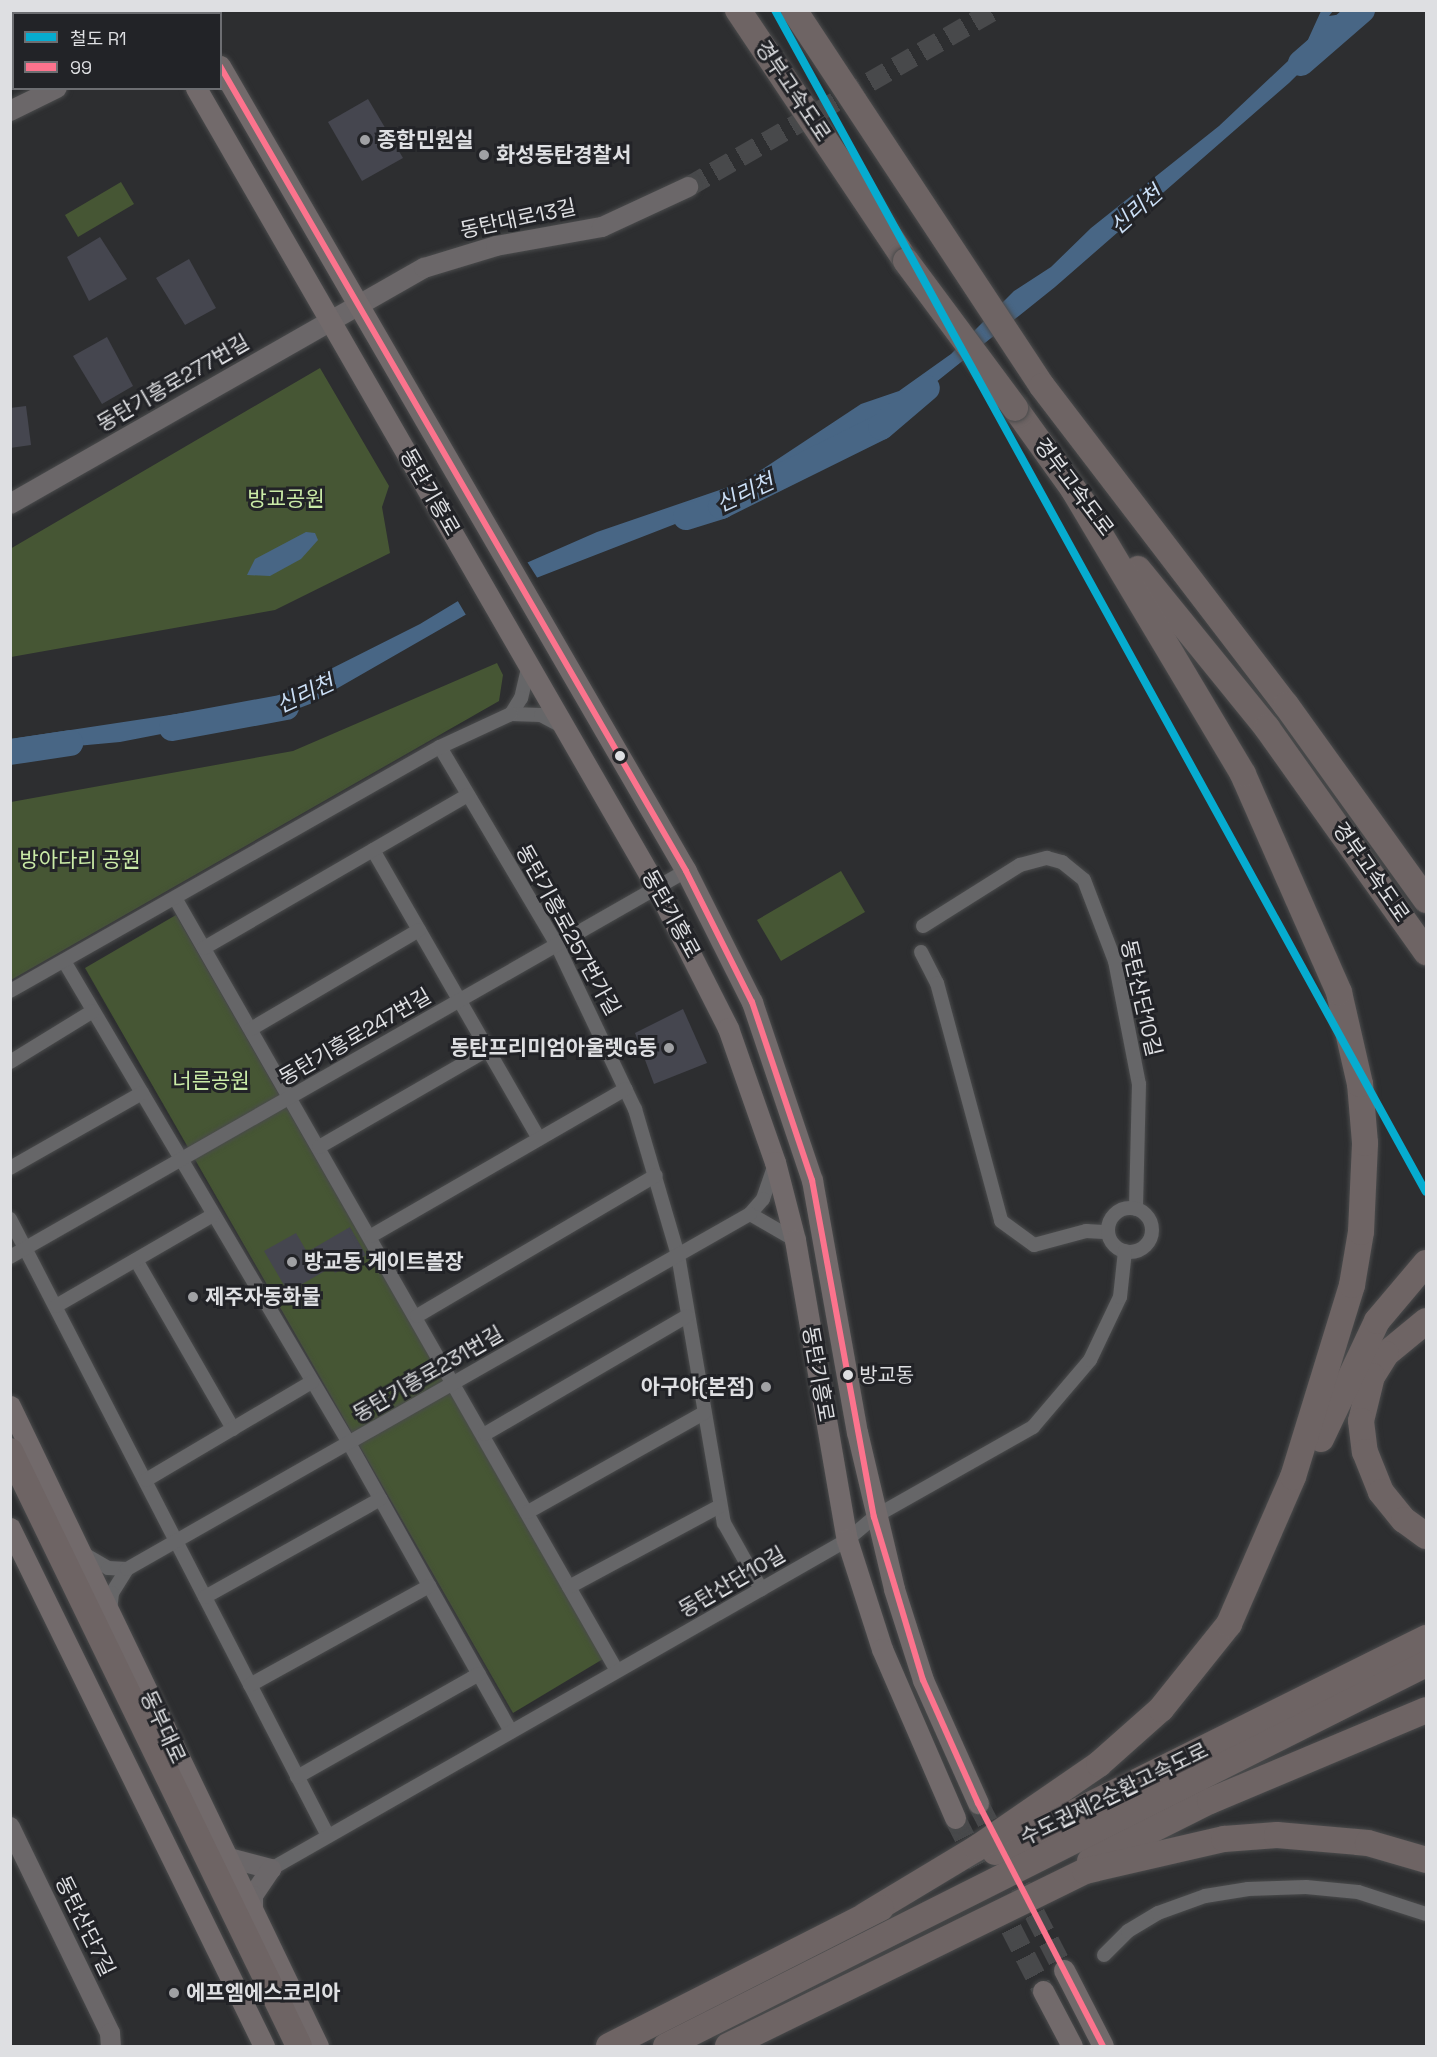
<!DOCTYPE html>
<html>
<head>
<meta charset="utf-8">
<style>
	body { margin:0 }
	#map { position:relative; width:1437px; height:2057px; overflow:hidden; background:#2d2e30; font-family:"Space Grotesk","Noto Sans KR",sans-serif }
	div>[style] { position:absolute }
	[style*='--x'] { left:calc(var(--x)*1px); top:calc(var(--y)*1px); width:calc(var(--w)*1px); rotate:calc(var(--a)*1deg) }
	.green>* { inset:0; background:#465634 }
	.water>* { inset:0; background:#486685 }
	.pier>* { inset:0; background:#2d2e30 }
	.river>* { height:26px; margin:-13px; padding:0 13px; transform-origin:13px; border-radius:13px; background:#486685 }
	.building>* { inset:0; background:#45464f }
	.secondary-tunnel>* { height:20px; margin-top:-10px; transform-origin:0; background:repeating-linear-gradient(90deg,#48494b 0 20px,transparent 0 30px) }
	.primary-tunnel>* { height:21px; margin-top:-10.5px; transform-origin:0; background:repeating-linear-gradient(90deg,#48494b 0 21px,transparent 0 31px) }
	.roads { filter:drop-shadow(0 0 2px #4a4b4c) drop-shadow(0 0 2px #4a4b4c) }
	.street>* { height:14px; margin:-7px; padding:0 7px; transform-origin:7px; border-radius:7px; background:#666668 }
	.street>.ring { margin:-7px; padding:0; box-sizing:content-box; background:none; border:14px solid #666668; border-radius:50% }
	.secondary>* { height:20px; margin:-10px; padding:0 10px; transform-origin:10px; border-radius:10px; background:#6b6769 }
	.primary>* { height:21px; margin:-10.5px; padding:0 10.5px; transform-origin:10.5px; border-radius:10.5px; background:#726a6b }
	.highway>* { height:26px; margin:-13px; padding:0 13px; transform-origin:13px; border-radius:13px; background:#6e6464 }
	.bridges { filter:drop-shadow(0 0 2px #4a4b4c) drop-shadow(0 0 2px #4a4b4c) }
	.highway-bridge>* { height:26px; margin:-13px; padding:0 13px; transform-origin:13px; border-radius:13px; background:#6e6464 }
	.bus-1>* { height:6px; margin:-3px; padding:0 3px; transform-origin:3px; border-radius:3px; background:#fc738d }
	.rail-1>* { height:8px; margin:-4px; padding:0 4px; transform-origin:4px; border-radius:4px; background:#06acd0 }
	.dots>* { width:16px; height:16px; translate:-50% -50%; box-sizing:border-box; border:3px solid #222327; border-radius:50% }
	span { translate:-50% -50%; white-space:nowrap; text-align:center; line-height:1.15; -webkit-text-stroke:6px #222327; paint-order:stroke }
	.bus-label { font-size:20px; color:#dedfe2 }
	.left { translate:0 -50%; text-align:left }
	.street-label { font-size:21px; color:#dedfe2 }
	.poi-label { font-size:21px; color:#dedfe2; font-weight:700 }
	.right { translate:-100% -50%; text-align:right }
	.park-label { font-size:21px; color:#caeba7 }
	.water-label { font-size:22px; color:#cbdff6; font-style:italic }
	.frame { position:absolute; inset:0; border:12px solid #dedfe2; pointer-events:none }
	.legend { position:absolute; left:12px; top:12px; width:210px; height:78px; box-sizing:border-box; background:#222327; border:2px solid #6d6e72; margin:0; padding:8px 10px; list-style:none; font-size:18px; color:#dedfe2 }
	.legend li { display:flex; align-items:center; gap:12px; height:30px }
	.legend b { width:30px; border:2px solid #6d6e72 }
</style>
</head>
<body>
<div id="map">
	<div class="green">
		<i style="clip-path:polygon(121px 182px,134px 204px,78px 237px,65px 215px)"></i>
		<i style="clip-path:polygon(320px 368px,389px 486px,382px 507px,390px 553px,275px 610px,11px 657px,10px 549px)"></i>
		<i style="clip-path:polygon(497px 663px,503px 675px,499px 701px,11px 980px,11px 802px,293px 751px)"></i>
		<i style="clip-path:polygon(841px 871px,865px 912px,781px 961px,757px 920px)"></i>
		<i style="clip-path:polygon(176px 915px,603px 1659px,513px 1713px,85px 968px)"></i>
	</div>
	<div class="water">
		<i style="clip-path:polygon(1321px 11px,1333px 11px,1329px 16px,1362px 11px,1289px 83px,1055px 287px,900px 411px,860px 437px,719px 507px,513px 587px,500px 580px,507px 591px,310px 704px,268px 720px,254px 716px,120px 742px,11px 752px,11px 739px,269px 700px,420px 624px,506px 572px,597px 532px,743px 482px,861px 404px,899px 391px,951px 354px,1014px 291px,1051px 267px,1091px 228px,1219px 126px,1306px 44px)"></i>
		<i style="clip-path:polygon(306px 532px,315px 533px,318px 540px,301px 559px,270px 576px,247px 575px,255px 559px)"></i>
	</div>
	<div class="pier">
		<i style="clip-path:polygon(526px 560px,538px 579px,513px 590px,506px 585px,509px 593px,466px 615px,456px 598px)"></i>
	</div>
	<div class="river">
		<i style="--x:1301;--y:63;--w:81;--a:-41"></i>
		<i style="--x:686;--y:517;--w:37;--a:-17"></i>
		<i style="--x:721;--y:506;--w:178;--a:-26.3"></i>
		<i style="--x:881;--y:427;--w:60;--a:-40.3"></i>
		<i style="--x:172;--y:728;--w:116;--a:-10.4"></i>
		<i style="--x:10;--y:752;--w:61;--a:-8.5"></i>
	</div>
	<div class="building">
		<i style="clip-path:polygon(368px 99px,403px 158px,362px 181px,328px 122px)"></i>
		<i style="clip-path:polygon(100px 237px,127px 279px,89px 301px,67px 257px)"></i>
		<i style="clip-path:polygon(189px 259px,216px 308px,185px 325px,156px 278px)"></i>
		<i style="clip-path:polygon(107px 337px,133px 386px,102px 404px,73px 356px)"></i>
		<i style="clip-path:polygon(26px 406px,31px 445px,10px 448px,10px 408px)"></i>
		<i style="clip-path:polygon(683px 1009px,707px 1063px,654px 1084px,635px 1033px)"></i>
		<i style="clip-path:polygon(350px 1227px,366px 1255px,335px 1273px,332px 1267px,288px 1292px,264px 1251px,296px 1233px,307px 1252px)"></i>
	</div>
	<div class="secondary-tunnel">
		<i style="--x:688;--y:187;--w:354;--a:-30"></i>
	</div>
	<div class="primary-tunnel">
		<i style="--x:978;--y:1803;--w:188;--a:62.8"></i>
		<i style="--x:955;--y:1818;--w:194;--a:63"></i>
	</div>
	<div class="roads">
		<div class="street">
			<i style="--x:529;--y:664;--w:35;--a:103"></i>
			<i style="--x:521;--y:698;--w:19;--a:122"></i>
			<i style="--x:511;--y:714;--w:30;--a:2"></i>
			<i style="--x:541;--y:715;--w:24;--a:28"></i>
			<i style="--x:440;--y:747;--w:230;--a:59.4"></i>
			<i style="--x:557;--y:945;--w:182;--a:64.6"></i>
			<i style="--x:635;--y:1109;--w:152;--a:73.6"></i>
			<i style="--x:678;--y:1255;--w:272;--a:80.3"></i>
			<i style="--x:724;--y:1523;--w:76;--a:60.7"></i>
			<i style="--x:373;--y:850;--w:333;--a:60.1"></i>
			<i style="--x:175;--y:898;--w:890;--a:60.24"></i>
			<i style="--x:923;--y:926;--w:115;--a:-32.2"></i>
			<i style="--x:1020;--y:865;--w:28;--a:-15"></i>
			<i style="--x:1047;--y:858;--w:16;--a:15"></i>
			<i style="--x:1062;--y:862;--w:28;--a:39"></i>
			<i style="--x:1084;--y:880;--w:87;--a:69.1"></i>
			<i style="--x:1115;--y:961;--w:125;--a:79"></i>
			<i style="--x:1139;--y:1084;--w:125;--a:91.4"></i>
			<i style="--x:204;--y:948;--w:305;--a:-30.1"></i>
			<i style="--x:921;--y:952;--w:35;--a:63"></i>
			<i style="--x:937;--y:983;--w:246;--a:74.9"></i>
			<i style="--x:1001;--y:1221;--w:41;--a:36"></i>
			<i style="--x:1034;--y:1245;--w:54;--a:-15.1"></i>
			<i style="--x:1086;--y:1231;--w:22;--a:3"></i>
			<i style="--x:64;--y:961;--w:560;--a:59.4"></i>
			<i style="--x:349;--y:1443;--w:331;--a:60.7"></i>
			<i style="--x:10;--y:991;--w:494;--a:-29.6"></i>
			<i style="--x:440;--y:747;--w:78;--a:-24.9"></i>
			<i style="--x:251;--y:1029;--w:195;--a:-30.5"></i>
			<i style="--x:10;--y:1062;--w:97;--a:-31.6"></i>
			<i style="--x:319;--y:1147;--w:194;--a:-30"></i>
			<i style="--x:774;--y:1167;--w:34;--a:109"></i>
			<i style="--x:763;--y:1199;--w:20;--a:131"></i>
			<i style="--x:750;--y:1214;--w:52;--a:30"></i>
			<i style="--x:10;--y:1168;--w:152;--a:-29.6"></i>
			<i class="ring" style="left:1108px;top:1208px;width:30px;height:30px"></i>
			<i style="--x:10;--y:1219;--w:694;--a:62.73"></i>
			<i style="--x:371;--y:1236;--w:294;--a:-30"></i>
			<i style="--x:10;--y:1257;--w:778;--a:-29.73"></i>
			<i style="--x:136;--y:1260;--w:195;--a:60.1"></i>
			<i style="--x:56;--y:1306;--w:181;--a:-30.1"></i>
			<i style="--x:417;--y:1316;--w:277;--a:-30.5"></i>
			<i style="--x:485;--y:1434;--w:234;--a:-30.3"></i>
			<i style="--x:146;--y:1480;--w:193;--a:-30.6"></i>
			<i style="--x:528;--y:1512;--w:202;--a:-29.4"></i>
			<i style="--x:84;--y:1554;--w:28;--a:30"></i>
			<i style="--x:108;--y:1568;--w:19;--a:3"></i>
			<i style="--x:127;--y:1569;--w:28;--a:122"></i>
			<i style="--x:112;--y:1593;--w:20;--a:96"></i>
			<i style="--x:127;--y:1569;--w:717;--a:-29.68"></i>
			<i style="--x:569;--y:1587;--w:171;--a:-28.2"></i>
			<i style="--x:205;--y:1597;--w:201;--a:-29.2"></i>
			<i style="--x:250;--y:1685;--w:205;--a:-28.9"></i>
			<i style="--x:297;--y:1777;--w:209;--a:-29.5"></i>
			<i style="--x:271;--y:1869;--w:663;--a:-29.73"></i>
			<i style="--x:847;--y:1540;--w:35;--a:-40"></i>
			<i style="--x:874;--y:1517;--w:183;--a:-29.5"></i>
			<i style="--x:1033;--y:1427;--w:88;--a:-49.6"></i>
			<i style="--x:1090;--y:1360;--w:70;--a:-64.5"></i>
			<i style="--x:1120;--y:1297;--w:46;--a:-83.8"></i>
			<i style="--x:1104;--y:1955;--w:34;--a:-45"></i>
			<i style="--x:1128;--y:1931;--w:35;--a:-31"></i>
			<i style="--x:1158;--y:1913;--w:50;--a:-19.9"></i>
			<i style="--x:1205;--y:1896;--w:44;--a:-9.2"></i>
			<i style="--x:1248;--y:1889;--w:58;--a:-2"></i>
			<i style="--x:1306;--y:1887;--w:52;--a:5.5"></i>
			<i style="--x:1358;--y:1892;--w:71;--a:17.9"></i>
		</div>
		<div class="secondary">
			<i style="--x:202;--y:14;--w:6;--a:-39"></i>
			<i style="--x:10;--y:75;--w:4;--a:-14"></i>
			<i style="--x:10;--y:111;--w:52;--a:-26.1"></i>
			<i style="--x:10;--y:504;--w:477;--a:-29.7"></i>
			<i style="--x:424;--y:268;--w:75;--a:-17"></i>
			<i style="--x:496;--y:246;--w:108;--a:-10.2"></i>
			<i style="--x:602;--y:227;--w:95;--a:-24.9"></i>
			<i style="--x:10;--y:1827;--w:229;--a:64.1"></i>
			<i style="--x:110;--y:2033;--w:13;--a:86"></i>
			<i style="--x:225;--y:1857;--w:48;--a:14.6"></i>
			<i style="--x:271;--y:1869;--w:32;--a:124"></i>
			<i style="--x:253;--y:1896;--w:20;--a:90"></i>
		</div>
		<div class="primary">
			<i style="--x:149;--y:10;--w:4;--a:63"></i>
			<i style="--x:189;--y:10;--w:4;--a:63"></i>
			<i style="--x:220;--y:66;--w:930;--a:59.93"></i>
			<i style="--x:686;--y:871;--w:147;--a:63.3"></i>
			<i style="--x:752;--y:1002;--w:188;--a:71.4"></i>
			<i style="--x:812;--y:1180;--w:256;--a:79.9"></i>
			<i style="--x:857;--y:1432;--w:161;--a:76.7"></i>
			<i style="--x:894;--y:1589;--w:96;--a:72.3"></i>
			<i style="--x:923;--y:1680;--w:135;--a:65.9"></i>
			<i style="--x:196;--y:88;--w:923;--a:60.05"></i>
			<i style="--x:657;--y:888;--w:157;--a:63.1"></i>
			<i style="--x:728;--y:1028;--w:142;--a:70.7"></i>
			<i style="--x:775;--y:1162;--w:81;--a:75.6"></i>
			<i style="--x:795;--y:1240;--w:304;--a:80.2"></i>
			<i style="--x:847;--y:1540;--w:114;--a:72.2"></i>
			<i style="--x:882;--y:1649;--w:184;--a:66.6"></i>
			<i style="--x:10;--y:1406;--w:710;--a:64.3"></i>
			<i style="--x:10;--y:1528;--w:577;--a:63.88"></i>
			<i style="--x:1064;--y:1970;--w:85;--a:62.8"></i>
			<i style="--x:1043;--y:1991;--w:62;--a:62.2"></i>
		</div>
		<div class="highway">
			<i style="--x:738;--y:10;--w:302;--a:56.2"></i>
			<i style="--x:794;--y:10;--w:450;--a:56.6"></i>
			<i style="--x:1042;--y:386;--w:402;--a:52.6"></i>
			<i style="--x:1286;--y:705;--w:240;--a:54.3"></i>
			<i style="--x:1015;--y:408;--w:118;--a:54.3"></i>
			<i style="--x:1138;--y:569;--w:205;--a:50.9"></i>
			<i style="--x:1267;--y:728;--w:275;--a:54.6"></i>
			<i style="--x:1426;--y:1321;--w:52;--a:140.5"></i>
			<i style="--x:1386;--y:1354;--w:26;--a:122"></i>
			<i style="--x:1372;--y:1376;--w:46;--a:103.7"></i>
			<i style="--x:1361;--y:1421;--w:31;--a:83"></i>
			<i style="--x:1365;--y:1452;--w:43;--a:68.2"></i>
			<i style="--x:1381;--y:1492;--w:36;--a:51"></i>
			<i style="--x:1404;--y:1520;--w:27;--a:36"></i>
			<i style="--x:1321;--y:1439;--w:131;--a:-64.6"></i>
			<i style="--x:1377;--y:1321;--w:76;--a:-49.8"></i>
			<i style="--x:10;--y:1451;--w:661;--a:64.09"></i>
			<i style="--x:995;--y:1852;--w:481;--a:-26.4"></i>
			<i style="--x:1090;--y:1861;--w:134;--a:-26.6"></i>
			<i style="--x:1210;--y:1801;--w:234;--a:-22.8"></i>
			<i style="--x:866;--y:1915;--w:130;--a:-31.1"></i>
			<i style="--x:977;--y:1848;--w:148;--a:-34.5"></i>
			<i style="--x:1099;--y:1764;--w:83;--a:-41.6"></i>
			<i style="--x:1161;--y:1709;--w:109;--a:-51.3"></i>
			<i style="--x:1229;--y:1624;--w:160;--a:-66.5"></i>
			<i style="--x:1293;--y:1477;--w:201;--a:-72.9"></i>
			<i style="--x:1352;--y:1285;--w:54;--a:-80.4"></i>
			<i style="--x:1361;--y:1232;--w:89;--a:-87.4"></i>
			<i style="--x:1365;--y:1143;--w:59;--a:-94.8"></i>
			<i style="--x:1360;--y:1084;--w:94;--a:-102.9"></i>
			<i style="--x:1339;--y:992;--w:238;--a:-113.8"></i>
			<i style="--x:1243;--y:774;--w:330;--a:-120.8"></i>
			<i style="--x:609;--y:2046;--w:305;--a:-26.9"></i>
			<i style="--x:666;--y:2046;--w:851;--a:-26.69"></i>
			<i style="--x:728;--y:2046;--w:398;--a:-26.1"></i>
			<i style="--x:1085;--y:1871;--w:143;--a:-13"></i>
			<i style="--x:1224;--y:1839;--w:53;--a:-4.3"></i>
			<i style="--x:1277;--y:1835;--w:91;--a:5"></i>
			<i style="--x:1368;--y:1843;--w:60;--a:16.3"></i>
		</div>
	</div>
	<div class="bridges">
		<div class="highway-bridge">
			<i style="--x:906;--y:261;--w:183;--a:53.4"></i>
		</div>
	</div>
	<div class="bus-1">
		<i style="--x:220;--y:66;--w:930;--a:59.93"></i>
		<i style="--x:686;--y:871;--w:147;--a:63.3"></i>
		<i style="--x:752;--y:1002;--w:188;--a:71.4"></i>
		<i style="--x:812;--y:1180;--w:343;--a:79.6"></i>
		<i style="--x:874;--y:1517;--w:170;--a:73.3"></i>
		<i style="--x:923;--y:1680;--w:135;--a:65.9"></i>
		<i style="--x:978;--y:1803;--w:273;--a:62.8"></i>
	</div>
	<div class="rail-1">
		<i style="--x:775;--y:10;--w:1349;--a:61.16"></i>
	</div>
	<div class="dots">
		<i style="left:365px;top:140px;background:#a0a1a4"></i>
		<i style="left:484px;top:155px;background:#a0a1a4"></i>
		<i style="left:620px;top:756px;background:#dedfe2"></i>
		<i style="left:669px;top:1048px;background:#a0a1a4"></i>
		<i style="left:292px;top:1262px;background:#a0a1a4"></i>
		<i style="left:193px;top:1297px;background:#a0a1a4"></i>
		<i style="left:848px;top:1375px;background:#dedfe2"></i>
		<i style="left:766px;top:1387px;background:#a0a1a4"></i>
		<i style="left:174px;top:1993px;background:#a0a1a4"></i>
	</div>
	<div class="bus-label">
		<span class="left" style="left:859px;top:1375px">방교동</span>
	</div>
	<div class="street-label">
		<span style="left:793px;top:91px;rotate:56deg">경부고속도로</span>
		<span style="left:518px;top:219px;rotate:-12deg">동탄대로13길</span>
		<span style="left:173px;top:383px;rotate:-30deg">동탄기흥로277번길</span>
		<span style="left:1074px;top:487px;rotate:53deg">경부고속도로</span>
		<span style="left:430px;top:492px;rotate:60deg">동탄기흥로</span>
		<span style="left:1371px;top:872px;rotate:55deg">경부고속도로</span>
		<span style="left:671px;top:914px;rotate:61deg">동탄기흥로</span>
		<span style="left:568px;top:930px;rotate:61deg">동탄기흥로257번가길</span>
		<span style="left:1141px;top:998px;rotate:77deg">동탄산단10길</span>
		<span style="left:355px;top:1037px;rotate:-30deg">동탄기흥로247번길</span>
		<span style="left:428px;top:1374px;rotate:-30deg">동탄기흥로231번길</span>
		<span style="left:818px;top:1374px;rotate:80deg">동탄기흥로</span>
		<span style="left:732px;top:1582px;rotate:-30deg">동탄산단10길</span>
		<span style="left:163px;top:1727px;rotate:65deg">동부대로</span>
		<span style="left:1114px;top:1794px;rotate:-26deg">수도권제2순환고속도로</span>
		<span style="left:85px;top:1926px;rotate:64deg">동탄산단7길</span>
	</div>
	<div class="poi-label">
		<span class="left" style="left:377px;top:140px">종합민원실</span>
		<span class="left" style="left:496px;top:155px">화성동탄경찰서</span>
		<span class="right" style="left:657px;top:1048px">동탄프리미엄아울렛G동</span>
		<span class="left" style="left:304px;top:1262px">방교동 게이트볼장</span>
		<span class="left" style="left:205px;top:1297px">제주자동화물</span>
		<span class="right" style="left:754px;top:1387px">아구야(본점)</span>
		<span class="left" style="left:186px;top:1993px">에프엠에스코리아</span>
	</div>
	<div class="park-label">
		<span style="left:286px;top:499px">방교공원</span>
		<span style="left:80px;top:860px">방아다리 공원</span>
		<span style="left:211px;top:1081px">너른공원</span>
	</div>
	<div class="water-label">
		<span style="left:1136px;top:210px;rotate:-41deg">신리천</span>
		<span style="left:745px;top:493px;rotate:-25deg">신리천</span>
		<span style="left:305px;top:694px;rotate:-25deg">신리천</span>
	</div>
	<div class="frame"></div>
	<ul class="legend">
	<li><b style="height:8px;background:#06acd0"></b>철도 R1</li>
	<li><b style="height:8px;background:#fc738d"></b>99</li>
	</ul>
</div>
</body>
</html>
